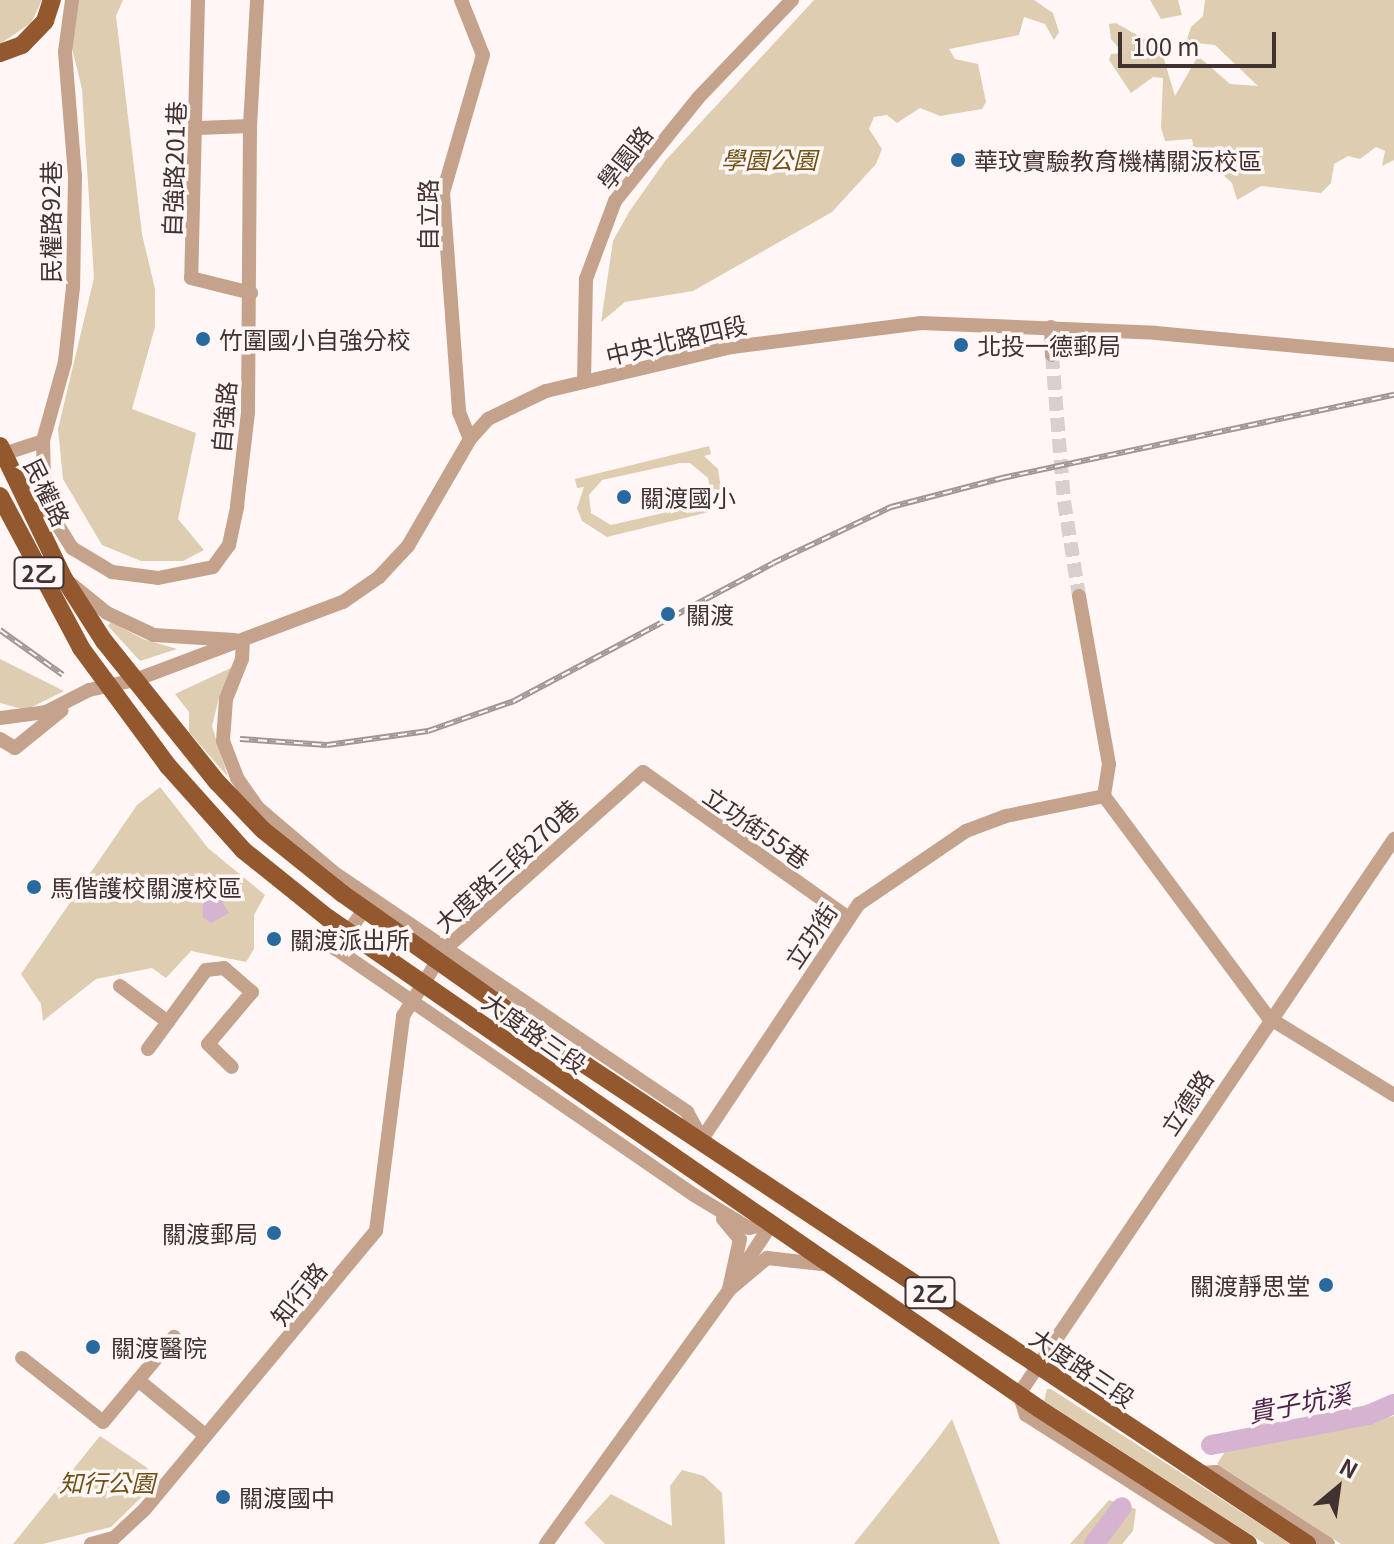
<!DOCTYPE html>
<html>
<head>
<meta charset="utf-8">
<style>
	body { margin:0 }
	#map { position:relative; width:1394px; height:1544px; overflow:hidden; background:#fef7f6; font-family:Georgia,"Noto Sans TC",serif }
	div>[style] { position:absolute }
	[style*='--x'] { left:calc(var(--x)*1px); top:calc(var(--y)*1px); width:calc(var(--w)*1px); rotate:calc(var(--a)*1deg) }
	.green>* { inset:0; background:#decdb0 }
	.water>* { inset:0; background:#d6b4d1 }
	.river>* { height:20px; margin:-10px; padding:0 10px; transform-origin:10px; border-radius:10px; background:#d6b4d1 }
	.minor-tunnel>* { height:14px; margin-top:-7px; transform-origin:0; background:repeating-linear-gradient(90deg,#d8d0cf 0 14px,transparent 0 21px) }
	.minor>* { height:14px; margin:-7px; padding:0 7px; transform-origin:7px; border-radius:7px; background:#c5a28c }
	.major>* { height:18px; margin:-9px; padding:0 9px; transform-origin:9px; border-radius:9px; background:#94582e }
	.rail>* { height:6px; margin-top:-3px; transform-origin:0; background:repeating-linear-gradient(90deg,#fef7f6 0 9px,#a09695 0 18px); box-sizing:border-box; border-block:2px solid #a09695 }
	.major-bridge>* { height:18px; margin:-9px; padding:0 9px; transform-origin:9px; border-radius:9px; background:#94582e }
	.dots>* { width:22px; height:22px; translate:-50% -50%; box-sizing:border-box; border:4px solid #fef7f6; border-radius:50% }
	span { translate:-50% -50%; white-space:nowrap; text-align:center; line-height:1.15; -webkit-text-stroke:7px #fef7f6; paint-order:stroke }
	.shield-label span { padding:2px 6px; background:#fef7f6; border:2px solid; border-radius:6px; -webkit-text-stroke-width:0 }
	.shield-label { font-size:22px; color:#403231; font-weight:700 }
	.street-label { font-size:24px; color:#403231 }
	.park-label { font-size:24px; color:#6f5113; font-style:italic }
	.poi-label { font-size:24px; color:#403231 }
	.left { translate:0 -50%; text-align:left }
	.right { translate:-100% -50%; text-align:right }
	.water-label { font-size:26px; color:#4c2249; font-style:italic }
	.north { position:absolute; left:1298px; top:1448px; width:80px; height:80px; -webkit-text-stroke:6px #fef7f6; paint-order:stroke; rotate:29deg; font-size:22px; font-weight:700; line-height:32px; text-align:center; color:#403231 }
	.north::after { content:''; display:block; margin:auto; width:28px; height:36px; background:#403231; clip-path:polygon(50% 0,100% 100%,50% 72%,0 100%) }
	.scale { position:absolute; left:1118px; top:32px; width:158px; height:36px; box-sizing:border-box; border:4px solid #403231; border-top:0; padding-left:10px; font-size:24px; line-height:28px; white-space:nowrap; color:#403231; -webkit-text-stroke:6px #fef7f6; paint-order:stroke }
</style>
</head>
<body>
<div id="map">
	<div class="green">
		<i style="clip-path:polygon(0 0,42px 0,31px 23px,0 44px)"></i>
		<i style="clip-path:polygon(79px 0,123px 0,116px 16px,142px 234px,155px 289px,155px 327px,132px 409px,196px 433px,178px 519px,204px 550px,183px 561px,141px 561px,102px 545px,63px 479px,58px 429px,94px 278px,82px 89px,70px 40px)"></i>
		<i style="clip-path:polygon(814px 0,1034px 0,1053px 13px,1059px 32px,1054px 40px,1045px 24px,1024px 17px,1019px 35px,949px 49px,955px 59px,978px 64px,986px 102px,982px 109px,940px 116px,920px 108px,897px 123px,887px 115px,874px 117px,869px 129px,882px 149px,876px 164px,832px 212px,693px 291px,625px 302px,601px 322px,613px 241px,629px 212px,665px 161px)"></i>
		<i style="clip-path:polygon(1150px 0,1178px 0,1182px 15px,1161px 19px)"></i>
		<i style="clip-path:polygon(1205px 0,1394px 0,1394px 160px,1382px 166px,1385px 151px,1376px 147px,1360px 159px,1348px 156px,1334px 164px,1331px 183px,1321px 193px,1261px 186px,1237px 200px,1232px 183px,1220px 172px,1182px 157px,1193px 145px,1192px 139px,1165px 141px,1161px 128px,1163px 78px,1153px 77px,1131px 93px,1109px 60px,1111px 54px,1123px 53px,1111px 39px,1109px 24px,1116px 23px,1161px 49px,1175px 96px,1198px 56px,1230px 84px,1258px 86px,1215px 45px,1186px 42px,1191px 27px,1203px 16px)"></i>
		<i style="clip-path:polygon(evenodd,709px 446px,711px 454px,704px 456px,718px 469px,721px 488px,709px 512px,607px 537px,582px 521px,577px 508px,584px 487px,577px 488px,575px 479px,709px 446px,680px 463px,690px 463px,708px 478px,710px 488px,698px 505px,611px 525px,591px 513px,589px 495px,602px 480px,680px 463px)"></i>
		<i style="clip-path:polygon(111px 622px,143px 639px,177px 649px,140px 661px,108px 626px)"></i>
		<i style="clip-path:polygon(0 659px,64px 691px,26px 710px,0 703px)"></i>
		<i style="clip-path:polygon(237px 665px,219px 698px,212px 726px,228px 777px,189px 732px,189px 712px,175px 694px)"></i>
		<i style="clip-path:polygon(160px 787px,208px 848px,265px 895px,254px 915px,254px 949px,246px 962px,191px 951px,166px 978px,152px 968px,96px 979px,43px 1021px,41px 1004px,21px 974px,137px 805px)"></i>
		<i style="clip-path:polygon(1047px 1389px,1051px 1389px,1291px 1544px,1265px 1544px,1044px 1401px)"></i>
		<i style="clip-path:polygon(1394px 1416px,1394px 1544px,1341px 1544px,1217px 1464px,1230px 1444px,1258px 1423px,1341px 1428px)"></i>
		<i style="clip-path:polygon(952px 1419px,1000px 1544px,854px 1544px,936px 1441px)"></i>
		<i style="clip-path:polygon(100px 1436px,146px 1467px,154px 1476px,153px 1486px,111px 1527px,43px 1544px,13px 1544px)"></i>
		<i style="clip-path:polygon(682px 1470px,704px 1476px,722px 1493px,725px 1544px,605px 1544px,584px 1523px,611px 1494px,672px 1526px,670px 1486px)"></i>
		<i style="clip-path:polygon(1109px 1500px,1136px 1509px,1133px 1531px,1122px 1544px,1070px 1544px)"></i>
	</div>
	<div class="water">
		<i style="clip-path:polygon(208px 879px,229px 913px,211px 923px,203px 917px,202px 894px)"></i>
	</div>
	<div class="river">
		<i style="--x:1211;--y:1445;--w:160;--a:-10.8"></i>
		<i style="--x:1368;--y:1415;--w:28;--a:-23"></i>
		<i style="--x:1094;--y:1544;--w:46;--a:-52.9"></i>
	</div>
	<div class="minor-tunnel">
		<i style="--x:1052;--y:355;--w:146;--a:85.3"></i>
		<i style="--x:1064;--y:501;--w:96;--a:81"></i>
	</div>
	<div class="minor">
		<i style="--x:72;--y:0;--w:52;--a:97.7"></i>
		<i style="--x:65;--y:52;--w:124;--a:85.4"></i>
		<i style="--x:75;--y:176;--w:111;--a:91"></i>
		<i style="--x:73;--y:287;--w:75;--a:96.1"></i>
		<i style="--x:65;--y:362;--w:82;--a:105.6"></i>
		<i style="--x:43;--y:441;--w:40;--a:88.6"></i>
		<i style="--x:44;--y:481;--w:30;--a:81"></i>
		<i style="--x:49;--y:511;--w:44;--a:58.1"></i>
		<i style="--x:72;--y:548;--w:47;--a:31"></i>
		<i style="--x:112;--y:572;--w:46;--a:7.4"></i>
		<i style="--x:158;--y:578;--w:56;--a:-11.3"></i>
		<i style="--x:213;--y:567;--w:27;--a:-54"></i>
		<i style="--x:229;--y:545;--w:40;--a:-78"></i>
		<i style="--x:237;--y:506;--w:95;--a:-83.3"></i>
		<i style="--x:248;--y:412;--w:286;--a:-89.6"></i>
		<i style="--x:250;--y:126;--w:126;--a:-86.8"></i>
		<i style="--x:198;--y:0;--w:278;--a:91.4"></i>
		<i style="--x:191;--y:278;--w:62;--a:14"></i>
		<i style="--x:461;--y:0;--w:59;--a:68.2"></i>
		<i style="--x:483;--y:55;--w:144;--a:106.2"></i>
		<i style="--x:443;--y:193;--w:220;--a:85.8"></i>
		<i style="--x:459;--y:412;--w:29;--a:68"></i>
		<i style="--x:198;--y:128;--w:52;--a:-2.2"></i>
		<i style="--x:1051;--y:327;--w:28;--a:88"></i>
		<i style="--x:584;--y:382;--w:103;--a:-88.9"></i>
		<i style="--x:586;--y:279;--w:83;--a:-69.6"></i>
		<i style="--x:615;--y:201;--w:132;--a:-51.1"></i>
		<i style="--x:698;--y:98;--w:136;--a:-46.2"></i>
		<i style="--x:0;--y:455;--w:45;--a:-18"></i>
		<i style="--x:71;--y:584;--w:46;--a:38.9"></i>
		<i style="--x:107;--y:613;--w:52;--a:25.1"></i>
		<i style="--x:154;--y:635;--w:81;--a:3.5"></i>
		<i style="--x:1079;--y:596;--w:171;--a:79.9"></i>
		<i style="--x:1109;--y:764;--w:32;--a:99"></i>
		<i style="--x:1104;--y:796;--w:277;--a:53.4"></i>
		<i style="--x:1269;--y:1018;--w:147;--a:31.6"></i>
		<i style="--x:243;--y:640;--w:19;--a:93"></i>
		<i style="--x:242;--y:659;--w:43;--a:111.8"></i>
		<i style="--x:226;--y:699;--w:42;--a:94.1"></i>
		<i style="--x:223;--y:741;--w:40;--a:69"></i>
		<i style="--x:237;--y:778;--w:35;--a:55"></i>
		<i style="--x:257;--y:807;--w:100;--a:40.5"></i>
		<i style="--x:333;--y:872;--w:428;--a:34.1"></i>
		<i style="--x:687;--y:1112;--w:31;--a:61"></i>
		<i style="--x:702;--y:1139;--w:283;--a:-56.3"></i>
		<i style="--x:859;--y:904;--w:130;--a:-34.3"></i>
		<i style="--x:966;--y:831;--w:43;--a:-20.6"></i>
		<i style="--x:1006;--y:816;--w:100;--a:-11.5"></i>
		<i style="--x:0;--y:718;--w:46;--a:-7.4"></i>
		<i style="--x:46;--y:712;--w:48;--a:-27.1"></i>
		<i style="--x:89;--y:690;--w:47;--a:-12.3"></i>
		<i style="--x:135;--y:680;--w:222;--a:-20.6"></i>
		<i style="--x:343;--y:602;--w:44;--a:-34.8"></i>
		<i style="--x:379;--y:577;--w:42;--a:-46.9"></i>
		<i style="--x:408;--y:546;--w:124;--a:-59.9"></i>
		<i style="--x:470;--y:439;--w:27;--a:-48"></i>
		<i style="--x:488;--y:419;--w:64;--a:-25.8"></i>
		<i style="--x:546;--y:391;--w:191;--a:-13.3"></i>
		<i style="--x:732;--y:347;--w:191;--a:-7.2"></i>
		<i style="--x:921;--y:323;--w:235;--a:2.4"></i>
		<i style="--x:1156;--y:333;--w:239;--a:5.3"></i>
		<i style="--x:0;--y:739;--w:17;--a:31"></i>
		<i style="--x:15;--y:748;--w:60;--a:-39"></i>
		<i style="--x:369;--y:903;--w:57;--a:125.7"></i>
		<i style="--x:336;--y:949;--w:434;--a:34.5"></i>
		<i style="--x:694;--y:1195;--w:64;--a:31"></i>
		<i style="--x:749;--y:1228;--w:24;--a:-12"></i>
		<i style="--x:120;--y:986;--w:60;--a:36.9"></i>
		<i style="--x:148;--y:1049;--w:98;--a:-53.7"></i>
		<i style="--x:206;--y:970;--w:18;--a:-6"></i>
		<i style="--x:224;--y:968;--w:37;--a:41"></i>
		<i style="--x:252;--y:992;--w:68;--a:130.2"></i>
		<i style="--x:208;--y:1044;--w:33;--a:44"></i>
		<i style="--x:723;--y:1219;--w:26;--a:50"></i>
		<i style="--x:740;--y:1239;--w:51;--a:102.4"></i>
		<i style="--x:742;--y:1269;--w:55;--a:-56.9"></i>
		<i style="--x:22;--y:1358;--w:103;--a:38.3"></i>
		<i style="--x:103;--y:1422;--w:111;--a:-50.1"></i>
		<i style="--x:138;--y:1380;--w:87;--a:39.4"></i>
		<i style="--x:1200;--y:1473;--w:16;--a:-4"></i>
		<i style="--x:1216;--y:1472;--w:133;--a:32.7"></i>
		<i style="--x:91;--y:1544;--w:24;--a:-15"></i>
		<i style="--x:114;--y:1538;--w:42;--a:-43.1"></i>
		<i style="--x:145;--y:1509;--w:361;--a:-50.3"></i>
		<i style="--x:376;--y:1231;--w:217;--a:-82.8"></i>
		<i style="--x:403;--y:1016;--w:79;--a:-57.9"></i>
		<i style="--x:445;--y:949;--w:254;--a:-41.8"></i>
		<i style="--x:634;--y:780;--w:12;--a:-42"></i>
		<i style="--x:643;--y:772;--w:250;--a:35.4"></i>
		<i style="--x:546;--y:1544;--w:313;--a:-54.2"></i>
		<i style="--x:729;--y:1290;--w:50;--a:-40.1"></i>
		<i style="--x:767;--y:1258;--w:62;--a:6.4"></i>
		<i style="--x:1228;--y:1544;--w:240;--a:-147.4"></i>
		<i style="--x:1026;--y:1415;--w:22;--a:-108"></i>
		<i style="--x:1019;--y:1394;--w:670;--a:-55.95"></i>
	</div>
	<div class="major">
		<i style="--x:0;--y:53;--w:23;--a:-20"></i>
		<i style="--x:22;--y:45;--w:33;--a:-46"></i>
		<i style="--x:45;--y:21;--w:22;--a:-72"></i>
		<i style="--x:0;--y:446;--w:145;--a:64.3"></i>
		<i style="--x:63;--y:577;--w:76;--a:57.4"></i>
		<i style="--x:104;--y:641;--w:181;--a:51.3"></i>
		<i style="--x:217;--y:782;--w:66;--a:46.2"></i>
		<i style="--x:263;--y:830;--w:102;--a:38.7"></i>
		<i style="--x:0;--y:496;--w:172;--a:61.9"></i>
		<i style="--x:81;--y:648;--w:147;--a:53.6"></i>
		<i style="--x:168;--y:766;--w:113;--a:48.2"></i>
		<i style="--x:243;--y:850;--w:109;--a:38.7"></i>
		<i style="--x:584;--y:1064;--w:868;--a:33.58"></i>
		<i style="--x:570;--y:1085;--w:569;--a:34.61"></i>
		<i style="--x:1038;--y:1408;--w:250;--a:32.9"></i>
	</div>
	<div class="rail">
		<i style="--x:0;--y:630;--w:77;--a:35.5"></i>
		<i style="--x:240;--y:739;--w:87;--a:3.9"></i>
		<i style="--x:327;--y:745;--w:102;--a:-7.9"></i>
		<i style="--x:428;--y:731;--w:91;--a:-19.2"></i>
		<i style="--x:514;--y:701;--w:293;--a:-28"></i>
		<i style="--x:773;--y:563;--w:131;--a:-25.4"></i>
		<i style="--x:891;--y:507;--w:115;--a:-14.6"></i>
		<i style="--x:1002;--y:478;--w:401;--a:-12"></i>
	</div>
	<div class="major-bridge">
		<i style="--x:343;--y:894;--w:295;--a:35.2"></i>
		<i style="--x:328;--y:918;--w:294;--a:34.6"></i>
	</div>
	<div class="dots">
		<i style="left:958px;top:160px;background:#28699f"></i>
		<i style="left:203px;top:339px;background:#28699f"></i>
		<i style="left:961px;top:345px;background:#28699f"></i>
		<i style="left:624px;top:497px;background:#28699f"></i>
		<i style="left:668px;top:614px;background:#28699f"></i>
		<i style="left:34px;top:887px;background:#28699f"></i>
		<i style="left:274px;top:939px;background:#28699f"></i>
		<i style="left:274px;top:1233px;background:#28699f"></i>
		<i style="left:1326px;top:1285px;background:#28699f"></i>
		<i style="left:93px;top:1347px;background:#28699f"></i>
		<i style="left:223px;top:1497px;background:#28699f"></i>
	</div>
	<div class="shield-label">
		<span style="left:39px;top:573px">2乙</span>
		<span style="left:930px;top:1293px">2乙</span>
	</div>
	<div class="street-label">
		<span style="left:624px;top:157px;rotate:-52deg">學園路</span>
		<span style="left:173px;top:169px;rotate:-88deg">自強路201巷</span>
		<span style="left:427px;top:215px;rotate:-90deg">自立路</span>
		<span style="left:50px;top:222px;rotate:-90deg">民權路92巷</span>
		<span style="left:676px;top:339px;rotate:-13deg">中央北路四段</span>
		<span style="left:223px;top:417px;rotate:-85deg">自強路</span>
		<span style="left:48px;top:492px;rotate:64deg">民權路</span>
		<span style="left:757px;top:827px;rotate:35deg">立功街55巷</span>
		<span style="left:506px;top:865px;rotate:-42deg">大度路三段270巷</span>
		<span style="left:810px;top:935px;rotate:-56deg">立功街</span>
		<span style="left:535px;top:1032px;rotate:35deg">大度路三段</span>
		<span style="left:1186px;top:1102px;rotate:-56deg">立德路</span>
		<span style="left:298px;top:1293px;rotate:-51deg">知行路</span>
		<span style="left:1083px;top:1367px;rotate:34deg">大度路三段</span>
	</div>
	<div class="park-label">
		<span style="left:769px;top:159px">學園公園</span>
		<span style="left:107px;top:1482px">知行公園</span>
	</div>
	<div class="poi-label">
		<span class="left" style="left:974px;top:160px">華玟實驗教育機構關汳校區</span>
		<span class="left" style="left:219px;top:339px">竹圍國小自強分校</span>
		<span class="left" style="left:977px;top:345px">北投一德郵局</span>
		<span class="left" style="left:640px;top:497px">關渡國小</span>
		<span class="left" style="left:686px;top:614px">關渡</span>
		<span class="left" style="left:50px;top:887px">馬偕護校關渡校區</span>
		<span class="left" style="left:290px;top:939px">關渡派出所</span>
		<span class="right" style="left:258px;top:1233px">關渡郵局</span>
		<span class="right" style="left:1310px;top:1285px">關渡靜思堂</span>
		<span class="left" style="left:111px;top:1347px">關渡醫院</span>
		<span class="left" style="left:239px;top:1497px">關渡國中</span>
	</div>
	<div class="water-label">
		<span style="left:1299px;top:1402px;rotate:-11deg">貴子坑溪</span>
	</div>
	<div class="north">N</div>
	<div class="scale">100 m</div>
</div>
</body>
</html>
